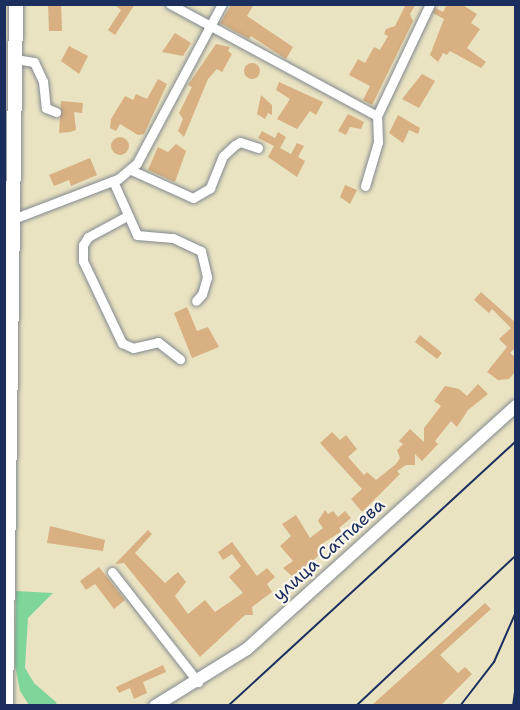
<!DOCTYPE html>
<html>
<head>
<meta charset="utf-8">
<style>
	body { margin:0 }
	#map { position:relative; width:520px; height:710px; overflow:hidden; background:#eae3c1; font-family:"Shantell Sans",sans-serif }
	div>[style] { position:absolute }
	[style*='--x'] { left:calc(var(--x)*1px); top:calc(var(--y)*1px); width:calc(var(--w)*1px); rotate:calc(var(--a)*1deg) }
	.green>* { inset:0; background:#7ed69b }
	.building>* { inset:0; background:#d8b081 }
	.round { border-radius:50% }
	.roads { filter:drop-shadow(0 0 2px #828990) drop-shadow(0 0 2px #828990) }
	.street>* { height:9px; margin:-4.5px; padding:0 4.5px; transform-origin:4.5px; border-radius:4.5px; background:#fff }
	.secondary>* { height:12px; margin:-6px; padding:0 6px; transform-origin:6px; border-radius:6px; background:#fff }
	.primary>* { height:14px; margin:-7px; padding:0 7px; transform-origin:7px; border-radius:7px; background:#fff }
	.rail>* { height:2px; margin:-1px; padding:0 1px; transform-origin:1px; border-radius:1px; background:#1b2f5e }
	span { translate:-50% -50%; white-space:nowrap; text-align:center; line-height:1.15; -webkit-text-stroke:4.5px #fbf7ec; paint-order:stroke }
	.street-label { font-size:18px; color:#1b2f5e }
	.frame { position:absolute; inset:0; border:6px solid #1b2f5e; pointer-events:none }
</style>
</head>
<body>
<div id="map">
	<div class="green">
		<i style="clip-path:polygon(16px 591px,53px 593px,28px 618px,25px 668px,34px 683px,57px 703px,54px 705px,29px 705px,20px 691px,15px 665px)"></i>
	</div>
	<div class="building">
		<i style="clip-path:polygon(48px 4px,61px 4px,62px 31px,49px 31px)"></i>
		<i style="clip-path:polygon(114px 4px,135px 4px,115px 35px,108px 30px,121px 10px)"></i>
		<i style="clip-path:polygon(232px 4px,254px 4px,247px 16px,293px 47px,286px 59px,251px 36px,249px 39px,220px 23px)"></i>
		<i style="clip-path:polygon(406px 4px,416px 4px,410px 14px,413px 21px,372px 105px,363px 100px,370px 86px,349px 75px,358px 59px,365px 63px,374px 47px,380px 50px,388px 36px,384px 34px,386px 29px,395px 26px)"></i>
		<i style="clip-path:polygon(447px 4px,461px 4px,477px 14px,471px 23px,480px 29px,467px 48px,486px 62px,481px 68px,450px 51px,447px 55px,443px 53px,438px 62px,430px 55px,444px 19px,433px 13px,435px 8px,443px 12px)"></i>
		<i style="clip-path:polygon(175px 33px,191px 43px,183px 56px,162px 52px)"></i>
		<i style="clip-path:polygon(216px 44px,230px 47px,228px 51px,232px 54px,222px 72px,217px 69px,208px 79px,184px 137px,178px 131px,183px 119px,179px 113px,192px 87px,188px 85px)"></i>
		<i style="clip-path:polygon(69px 46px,88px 56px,79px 74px,61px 61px)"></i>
		<i class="round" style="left:244px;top:63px;width:16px;height:16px"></i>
		<i style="clip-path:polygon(422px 74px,435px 81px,419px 108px,402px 99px)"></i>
		<i style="clip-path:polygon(158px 79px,167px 84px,144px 134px,138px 135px,120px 124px,116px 131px,110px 128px,111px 119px,125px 96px,133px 100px,136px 94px,147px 99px)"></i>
		<i style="clip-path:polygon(279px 82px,323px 102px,316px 115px,310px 111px,297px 129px,277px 119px,290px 99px,276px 90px)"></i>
		<i style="clip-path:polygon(261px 95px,272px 105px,272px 115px,268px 113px,265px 119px,257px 114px)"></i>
		<i style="clip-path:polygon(61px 101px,83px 103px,82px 113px,74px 112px,76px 130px,70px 132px,59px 133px)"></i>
		<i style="clip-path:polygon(348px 114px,364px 122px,361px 129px,350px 127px,346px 135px,338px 131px)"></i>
		<i style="clip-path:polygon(398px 115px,420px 128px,418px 134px,409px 130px,403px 143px,389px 133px)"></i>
		<i style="clip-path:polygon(262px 131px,275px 138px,278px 132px,286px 137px,280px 148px,291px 154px,297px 143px,304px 146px,298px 157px,305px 161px,297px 177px,268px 157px,274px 146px,258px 138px)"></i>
		<i class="round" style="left:111px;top:137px;width:18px;height:18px"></i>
		<i style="clip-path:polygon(176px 144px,186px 151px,175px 182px,148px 170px,158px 147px,168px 152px)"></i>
		<i style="clip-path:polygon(90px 158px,97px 175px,71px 186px,69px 180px,54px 186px,49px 175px)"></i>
		<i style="clip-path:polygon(345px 185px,357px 190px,350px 204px,340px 197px)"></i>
		<i style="clip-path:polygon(481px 292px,516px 323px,516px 347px,510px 353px,516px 358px,516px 371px,509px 379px,498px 380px,487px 372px,507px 347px,499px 339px,511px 328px,492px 309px,489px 313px,474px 300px)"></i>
		<i style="clip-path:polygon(187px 307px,197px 331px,208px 327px,219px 347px,192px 358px,174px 313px)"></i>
		<i style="clip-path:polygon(420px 335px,442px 353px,437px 359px,415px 342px)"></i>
		<i style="clip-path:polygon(478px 384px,488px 394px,468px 410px,457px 427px,451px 421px,435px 441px,438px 444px,422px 461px,415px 454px,415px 465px,406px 465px,397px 471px,400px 474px,362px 512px,351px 499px,362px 489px,320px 443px,332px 432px,340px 440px,346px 435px,357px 449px,348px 457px,364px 475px,367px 472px,376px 480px,396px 464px,400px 458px,397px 450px,403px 444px,399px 441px,410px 429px,424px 442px,424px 428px,441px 406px,434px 401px,445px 386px,459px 389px,467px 396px)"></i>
		<i style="clip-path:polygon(325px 510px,328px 514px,333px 511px,338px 517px,345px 511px,351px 518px,339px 528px,342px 531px,320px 545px,324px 550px,316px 558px,292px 576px,283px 568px,293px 561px,280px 546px,291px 536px,282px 524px,296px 515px,310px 538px,323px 528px,318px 521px)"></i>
		<i style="clip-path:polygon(50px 526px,105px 540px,103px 551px,47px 543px)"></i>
		<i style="clip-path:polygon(148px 530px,152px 534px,135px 553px,165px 583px,178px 572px,186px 582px,175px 596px,188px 614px,205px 600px,215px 612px,243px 593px,229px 577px,241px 566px,232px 554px,223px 560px,218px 552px,232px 542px,257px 576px,267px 568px,275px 577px,267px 584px,272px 592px,252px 607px,253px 615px,245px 615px,200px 657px,124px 563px,115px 564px)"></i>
		<i style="clip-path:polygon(99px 567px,125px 600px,114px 609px,95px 584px,86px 590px,80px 581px)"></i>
		<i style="clip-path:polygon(485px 603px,491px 609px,440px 655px,458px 673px,465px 667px,472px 674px,441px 705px,372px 705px)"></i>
		<i style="clip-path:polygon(163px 665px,166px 672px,143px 682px,147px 693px,134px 699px,130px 688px,119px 693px,116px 687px)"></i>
	</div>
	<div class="roads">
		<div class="street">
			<i style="--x:170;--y:4;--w:235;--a:28.4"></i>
			<i style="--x:15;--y:59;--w:19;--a:9"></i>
			<i style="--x:34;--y:62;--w:21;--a:65"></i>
			<i style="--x:43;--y:81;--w:27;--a:84"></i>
			<i style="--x:46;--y:108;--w:11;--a:22"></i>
			<i style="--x:131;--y:170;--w:68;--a:24.3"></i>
			<i style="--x:193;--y:198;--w:20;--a:-30"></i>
			<i style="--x:210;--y:188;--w:35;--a:-68"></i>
			<i style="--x:223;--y:156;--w:16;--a:-43"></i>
			<i style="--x:235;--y:145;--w:6;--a:-31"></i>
			<i style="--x:240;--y:142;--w:19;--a:18"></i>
			<i style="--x:113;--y:181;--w:59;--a:66"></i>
			<i style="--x:137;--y:235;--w:36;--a:5"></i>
			<i style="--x:173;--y:238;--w:31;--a:25"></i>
			<i style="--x:201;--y:251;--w:27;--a:77"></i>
			<i style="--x:207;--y:277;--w:18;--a:106"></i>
			<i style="--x:202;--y:294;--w:9;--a:131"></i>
			<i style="--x:365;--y:186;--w:46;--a:-73.5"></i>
			<i style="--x:378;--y:142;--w:26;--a:-92"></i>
			<i style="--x:377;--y:116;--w:124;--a:-64.7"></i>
			<i style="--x:127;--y:216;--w:44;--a:151.7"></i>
			<i style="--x:88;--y:237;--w:9;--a:122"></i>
			<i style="--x:83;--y:245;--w:16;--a:90"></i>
			<i style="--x:83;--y:261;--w:91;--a:64.6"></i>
			<i style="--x:122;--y:343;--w:12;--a:24"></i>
			<i style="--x:133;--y:348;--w:26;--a:-13"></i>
			<i style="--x:158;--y:342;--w:28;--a:38"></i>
			<i style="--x:13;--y:219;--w:112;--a:-20.9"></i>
			<i style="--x:118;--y:179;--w:25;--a:-40"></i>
			<i style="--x:137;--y:163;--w:180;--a:-61.9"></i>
			<i style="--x:112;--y:572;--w:140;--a:52"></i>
		</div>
		<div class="secondary">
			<i style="--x:155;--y:706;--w:108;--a:-31.8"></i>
			<i style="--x:247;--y:649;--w:363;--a:-42.1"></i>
		</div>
		<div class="primary">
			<i style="--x:6;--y:706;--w:702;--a:-89.18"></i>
		</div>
	</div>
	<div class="rail">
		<i style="--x:228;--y:706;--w:391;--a:-42.6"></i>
		<i style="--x:356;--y:706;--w:220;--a:-43.3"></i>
		<i style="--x:460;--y:706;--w:56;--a:-52.3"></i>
		<i style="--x:494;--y:662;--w:55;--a:-66.3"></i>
		<i style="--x:513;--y:706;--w:22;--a:-82"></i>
	</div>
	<div class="street-label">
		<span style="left:329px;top:550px;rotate:-42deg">улица Сатпаева</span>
	</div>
	<div class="frame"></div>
</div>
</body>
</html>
